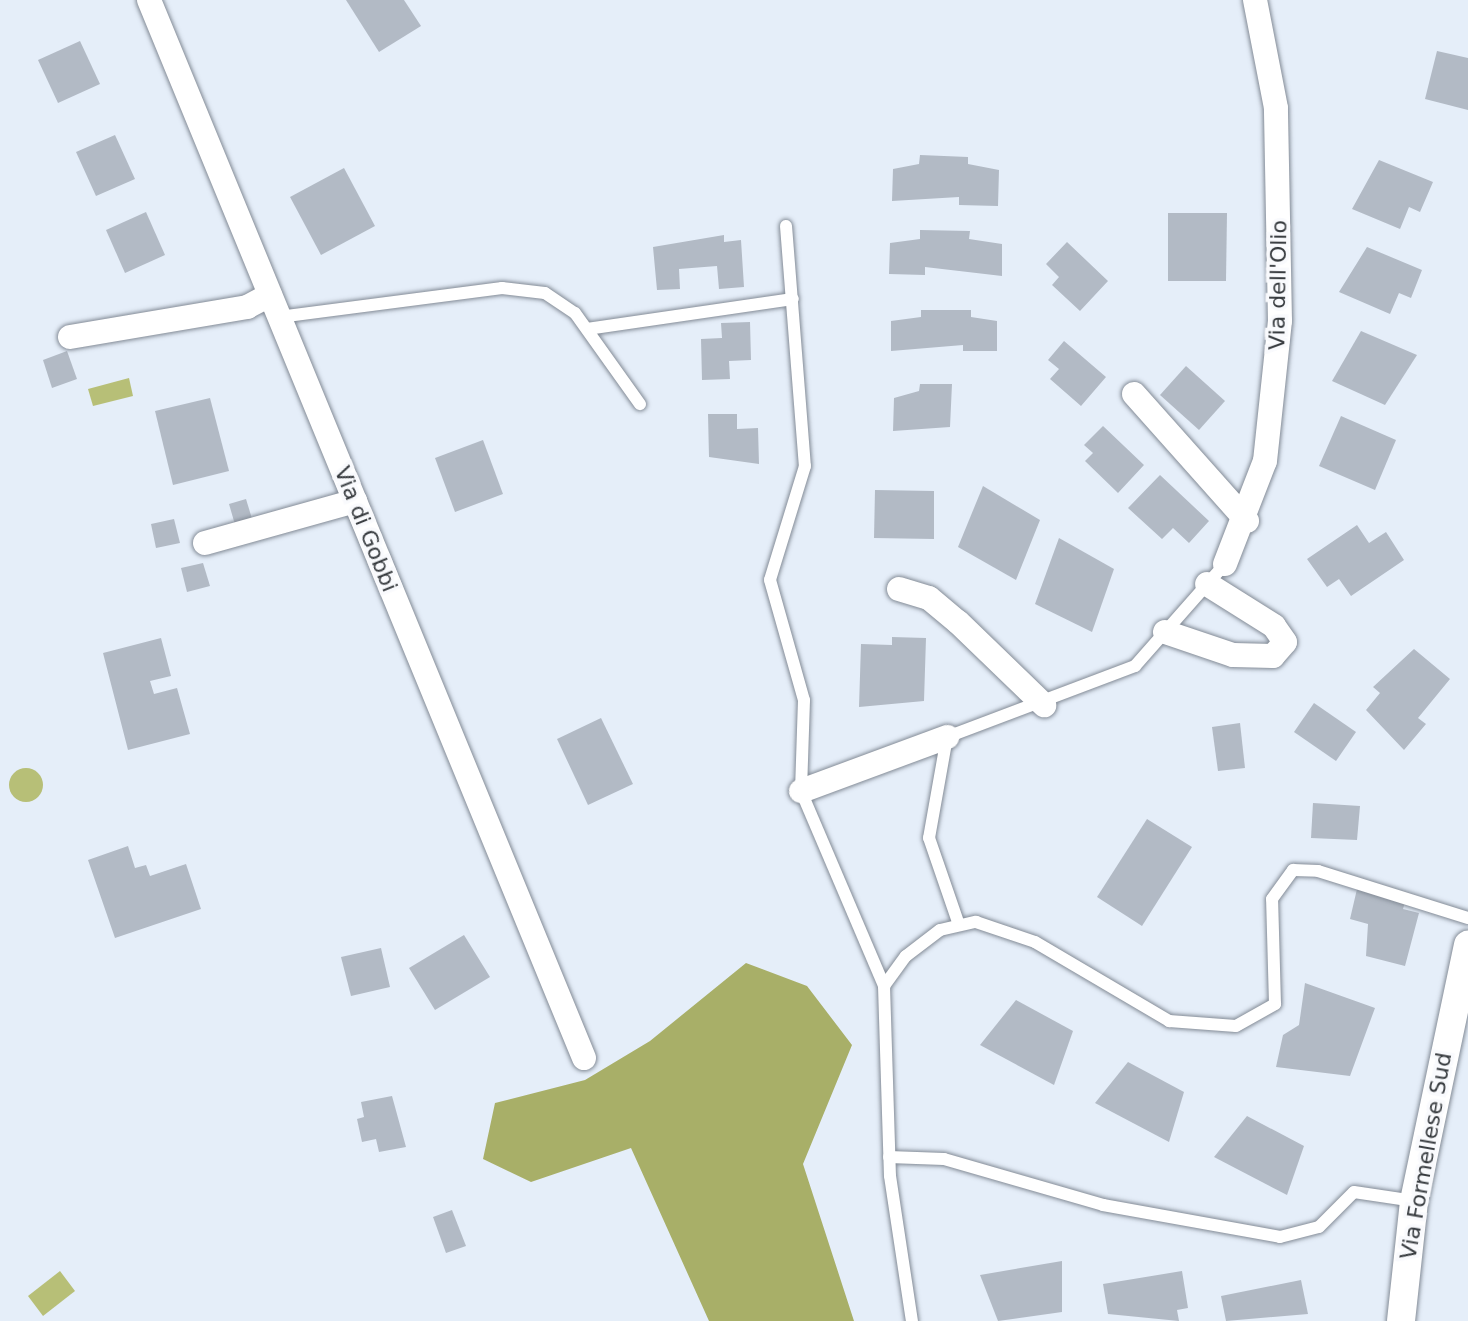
<!DOCTYPE html>
<html>
<head>
<meta charset="utf-8">
<style>
	body { margin:0 }
	#map { position:relative; width:1468px; height:1321px; overflow:hidden; background:#e5eef9; font-family:"DejaVu Sans",sans-serif }
	div>[style] { position:absolute }
	[style*='--x'] { left:calc(var(--x)*1px); top:calc(var(--y)*1px); width:calc(var(--w)*1px); rotate:calc(var(--a)*1deg) }
	.forest>* { inset:0; background:#a8af68 }
	.water>* { inset:0; background:#b7bf77 }
	.round { border-radius:50% }
	.building>* { inset:0; background:#b2bac5 }
	.roads { filter:drop-shadow(0 0 2px #838b96) drop-shadow(0 0 2px #838b96) }
	.service>* { height:12px; margin:-6px; padding:0 6px; transform-origin:6px; border-radius:6px; background:#fff }
	.minor>* { height:24px; margin:-12px; padding:0 12px; transform-origin:12px; border-radius:12px; background:#fff }
	.tertiary>* { height:28px; margin:-14px; padding:0 14px; transform-origin:14px; border-radius:14px; background:#fff }
	span { translate:-50% -50%; white-space:nowrap; text-align:center; line-height:1.15; -webkit-text-stroke:7px #f9fafd; paint-order:stroke }
	.street-label { font-size:22px; color:#363a3e }
</style>
</head>
<body>
<div id="map">
	<div class="forest">
		<i style="clip-path:polygon(746px 963px,807px 986px,852px 1045px,803px 1164px,854px 1321px,709px 1321px,631px 1148px,531px 1182px,483px 1159px,495px 1103px,585px 1080px,650px 1041px)"></i>
	</div>
	<div class="water">
		<i style="clip-path:polygon(129px 378px,133px 396px,93px 406px,88px 389px)"></i>
		<i class="round" style="left:9px;top:768px;width:34px;height:34px"></i>
		<i style="clip-path:polygon(60px 1271px,75px 1291px,43px 1316px,28px 1296px)"></i>
	</div>
	<div class="building">
		<i style="clip-path:polygon(346px 0,404px 0,421px 26px,379px 52px)"></i>
		<i style="clip-path:polygon(80px 41px,100px 84px,58px 103px,38px 60px)"></i>
		<i style="clip-path:polygon(1437px 51px,1468px 58px,1468px 110px,1425px 99px)"></i>
		<i style="clip-path:polygon(115px 135px,135px 179px,96px 196px,76px 152px)"></i>
		<i style="clip-path:polygon(920px 155px,968px 157px,968px 164px,999px 170px,998px 206px,959px 205px,959px 197px,892px 201px,893px 169px,919px 164px)"></i>
		<i style="clip-path:polygon(1379px 160px,1433px 182px,1420px 212px,1409px 207px,1400px 229px,1352px 209px)"></i>
		<i style="clip-path:polygon(344px 168px,375px 226px,321px 255px,290px 197px)"></i>
		<i style="clip-path:polygon(146px 212px,165px 255px,125px 273px,106px 230px)"></i>
		<i style="clip-path:polygon(1168px 213px,1227px 213px,1226px 281px,1168px 281px)"></i>
		<i style="clip-path:polygon(920px 230px,970px 231px,969px 239px,1002px 244px,1002px 276px,925px 267px,925px 275px,889px 274px,890px 243px,920px 239px)"></i>
		<i style="clip-path:polygon(724px 235px,724px 242px,741px 240px,744px 287px,719px 289px,717px 266px,679px 269px,680px 289px,657px 290px,653px 247px)"></i>
		<i style="clip-path:polygon(1067px 242px,1108px 281px,1080px 311px,1052px 285px,1059px 277px,1046px 264px)"></i>
		<i style="clip-path:polygon(1367px 247px,1422px 270px,1411px 298px,1399px 293px,1390px 314px,1339px 292px)"></i>
		<i style="clip-path:polygon(921px 310px,971px 310px,971px 317px,997px 321px,997px 351px,963px 351px,963px 345px,891px 351px,891px 321px,921px 317px)"></i>
		<i style="clip-path:polygon(750px 322px,751px 360px,729px 361px,730px 379px,702px 380px,701px 339px,722px 338px,721px 323px)"></i>
		<i style="clip-path:polygon(1361px 331px,1417px 355px,1385px 405px,1332px 381px)"></i>
		<i style="clip-path:polygon(1064px 341px,1106px 377px,1081px 406px,1050px 379px,1059px 369px,1048px 360px)"></i>
		<i style="clip-path:polygon(67px 351px,77px 379px,52px 388px,43px 360px)"></i>
		<i style="clip-path:polygon(1186px 366px,1225px 401px,1199px 430px,1160px 395px)"></i>
		<i style="clip-path:polygon(920px 384px,952px 384px,950px 427px,893px 431px,894px 398px,919px 391px)"></i>
		<i style="clip-path:polygon(210px 398px,229px 471px,173px 485px,155px 411px)"></i>
		<i style="clip-path:polygon(708px 414px,737px 414px,737px 429px,758px 428px,759px 464px,709px 457px)"></i>
		<i style="clip-path:polygon(1341px 416px,1396px 440px,1375px 490px,1319px 466px)"></i>
		<i style="clip-path:polygon(1103px 426px,1144px 465px,1118px 493px,1085px 461px,1093px 453px,1084px 445px)"></i>
		<i style="clip-path:polygon(483px 440px,503px 494px,455px 512px,435px 458px)"></i>
		<i style="clip-path:polygon(1160px 475px,1209px 521px,1189px 543px,1173px 528px,1162px 539px,1128px 508px)"></i>
		<i style="clip-path:polygon(983px 486px,1040px 520px,1016px 580px,958px 547px)"></i>
		<i style="clip-path:polygon(875px 490px,934px 491px,934px 539px,874px 538px)"></i>
		<i style="clip-path:polygon(246px 499px,253px 522px,236px 528px,229px 504px)"></i>
		<i style="clip-path:polygon(174px 519px,180px 543px,156px 548px,151px 524px)"></i>
		<i style="clip-path:polygon(1357px 525px,1369px 543px,1386px 532px,1404px 560px,1351px 596px,1339px 579px,1327px 587px,1307px 559px)"></i>
		<i style="clip-path:polygon(1059px 538px,1114px 569px,1092px 632px,1035px 604px)"></i>
		<i style="clip-path:polygon(203px 563px,210px 586px,187px 592px,181px 568px)"></i>
		<i style="clip-path:polygon(892px 637px,926px 638px,924px 701px,859px 707px,861px 644px,892px 645px)"></i>
		<i style="clip-path:polygon(161px 638px,171px 676px,150px 681px,154px 694px,177px 688px,190px 734px,128px 750px,103px 653px)"></i>
		<i style="clip-path:polygon(1414px 649px,1450px 679px,1418px 718px,1426px 724px,1404px 750px,1366px 710px,1380px 693px,1373px 687px)"></i>
		<i style="clip-path:polygon(1314px 703px,1356px 732px,1336px 761px,1294px 732px)"></i>
		<i style="clip-path:polygon(601px 718px,633px 784px,588px 805px,557px 739px)"></i>
		<i style="clip-path:polygon(1240px 723px,1245px 768px,1218px 771px,1212px 727px)"></i>
		<i style="clip-path:polygon(1313px 803px,1360px 806px,1357px 840px,1311px 838px)"></i>
		<i style="clip-path:polygon(1147px 819px,1192px 847px,1142px 926px,1097px 897px)"></i>
		<i style="clip-path:polygon(128px 846px,135px 868px,146px 865px,150px 876px,186px 864px,201px 909px,115px 938px,88px 860px)"></i>
		<i style="clip-path:polygon(1357px 889px,1405px 902px,1403px 909px,1419px 913px,1405px 966px,1366px 956px,1368px 924px,1350px 919px)"></i>
		<i style="clip-path:polygon(464px 935px,490px 977px,435px 1010px,409px 968px)"></i>
		<i style="clip-path:polygon(381px 948px,390px 987px,351px 996px,341px 957px)"></i>
		<i style="clip-path:polygon(1305px 983px,1375px 1008px,1350px 1076px,1276px 1067px,1283px 1035px,1299px 1025px)"></i>
		<i style="clip-path:polygon(1016px 1000px,1073px 1031px,1054px 1085px,980px 1045px)"></i>
		<i style="clip-path:polygon(1128px 1062px,1184px 1092px,1169px 1142px,1095px 1103px)"></i>
		<i style="clip-path:polygon(392px 1096px,406px 1147px,379px 1152px,376px 1139px,362px 1142px,357px 1119px,364px 1117px,361px 1102px)"></i>
		<i style="clip-path:polygon(1247px 1116px,1304px 1146px,1287px 1195px,1214px 1157px)"></i>
		<i style="clip-path:polygon(452px 1210px,466px 1246px,446px 1253px,433px 1217px)"></i>
		<i style="clip-path:polygon(1062px 1261px,1062px 1312px,998px 1321px,980px 1275px)"></i>
		<i style="clip-path:polygon(1182px 1271px,1188px 1308px,1177px 1310px,1179px 1321px,1108px 1314px,1103px 1284px)"></i>
		<i style="clip-path:polygon(1301px 1280px,1308px 1314px,1226px 1321px,1221px 1296px)"></i>
	</div>
	<div class="roads">
		<div class="service">
			<i style="--x:786;--y:226;--w:241;--a:85.5"></i>
			<i style="--x:805;--y:466;--w:119;--a:107.1"></i>
			<i style="--x:770;--y:580;--w:125;--a:74.2"></i>
			<i style="--x:804;--y:700;--w:91;--a:91.9"></i>
			<i style="--x:801;--y:791;--w:212;--a:66.9"></i>
			<i style="--x:884;--y:986;--w:190;--a:88.2"></i>
			<i style="--x:890;--y:1176;--w:147;--a:81.4"></i>
			<i style="--x:279;--y:317;--w:225;--a:-7.4"></i>
			<i style="--x:502;--y:288;--w:43;--a:6.6"></i>
			<i style="--x:545;--y:293;--w:36;--a:34"></i>
			<i style="--x:575;--y:313;--w:112;--a:54.5"></i>
			<i style="--x:587;--y:329;--w:208;--a:-8.3"></i>
			<i style="--x:958;--y:922;--w:89;--a:-109"></i>
			<i style="--x:929;--y:838;--w:103;--a:-79.9"></i>
			<i style="--x:947;--y:737;--w:201;--a:-20.7"></i>
			<i style="--x:1135;--y:666;--w:136;--a:-48.6"></i>
			<i style="--x:884;--y:986;--w:37;--a:-54"></i>
			<i style="--x:906;--y:956;--w:43;--a:-37.4"></i>
			<i style="--x:940;--y:930;--w:37;--a:-13"></i>
			<i style="--x:976;--y:922;--w:62;--a:18.7"></i>
			<i style="--x:1035;--y:942;--w:156;--a:30.5"></i>
			<i style="--x:1169;--y:1021;--w:67;--a:4.3"></i>
			<i style="--x:1236;--y:1026;--w:45;--a:-29.4"></i>
			<i style="--x:1275;--y:1004;--w:105;--a:-91.6"></i>
			<i style="--x:1272;--y:899;--w:36;--a:-54"></i>
			<i style="--x:1293;--y:870;--w:25;--a:2"></i>
			<i style="--x:1318;--y:871;--w:157;--a:17.4"></i>
			<i style="--x:889;--y:1157;--w:55;--a:2.1"></i>
			<i style="--x:944;--y:1159;--w:166;--a:16.1"></i>
			<i style="--x:1103;--y:1205;--w:180;--a:10.2"></i>
			<i style="--x:1280;--y:1237;--w:40;--a:-14.4"></i>
			<i style="--x:1319;--y:1227;--w:49;--a:-45"></i>
			<i style="--x:1354;--y:1192;--w:61;--a:8.5"></i>
		</div>
		<div class="minor">
			<i style="--x:149;--y:0;--w:1144;--a:67.65"></i>
			<i style="--x:70;--y:337;--w:180;--a:-9.6"></i>
			<i style="--x:247;--y:307;--w:26;--a:-28"></i>
			<i style="--x:1134;--y:394;--w:170;--a:48.3"></i>
			<i style="--x:205;--y:543;--w:156;--a:-15.6"></i>
			<i style="--x:1225;--y:564;--w:110;--a:-68.8"></i>
			<i style="--x:1265;--y:461;--w:141;--a:-83.9"></i>
			<i style="--x:1280;--y:321;--w:213;--a:-91.1"></i>
			<i style="--x:1276;--y:108;--w:110;--a:-101"></i>
			<i style="--x:899;--y:589;--w:31;--a:17"></i>
			<i style="--x:929;--y:598;--w:38;--a:40"></i>
			<i style="--x:958;--y:622;--w:120;--a:44"></i>
			<i style="--x:1165;--y:632;--w:72;--a:18.7"></i>
			<i style="--x:1233;--y:655;--w:40;--a:1.4"></i>
			<i style="--x:1273;--y:656;--w:18;--a:-49"></i>
			<i style="--x:1285;--y:642;--w:19;--a:-125"></i>
			<i style="--x:1274;--y:626;--w:79;--a:-147.9"></i>
			<i style="--x:801;--y:791;--w:156;--a:-20.3"></i>
		</div>
		<div class="tertiary">
			<i style="--x:1401;--y:1321;--w:121;--a:-83.8"></i>
			<i style="--x:1414;--y:1201;--w:262;--a:-78.1"></i>
		</div>
	</div>
	<div class="street-label">
		<span style="left:1278px;top:285px;rotate:-89deg">Via dell'Olio</span>
		<span style="left:366px;top:529px;rotate:68deg">Via di Gobbi</span>
		<span style="left:1426px;top:1156px;rotate:-80deg">Via Formellese Sud</span>
	</div>
</div>
</body>
</html>
